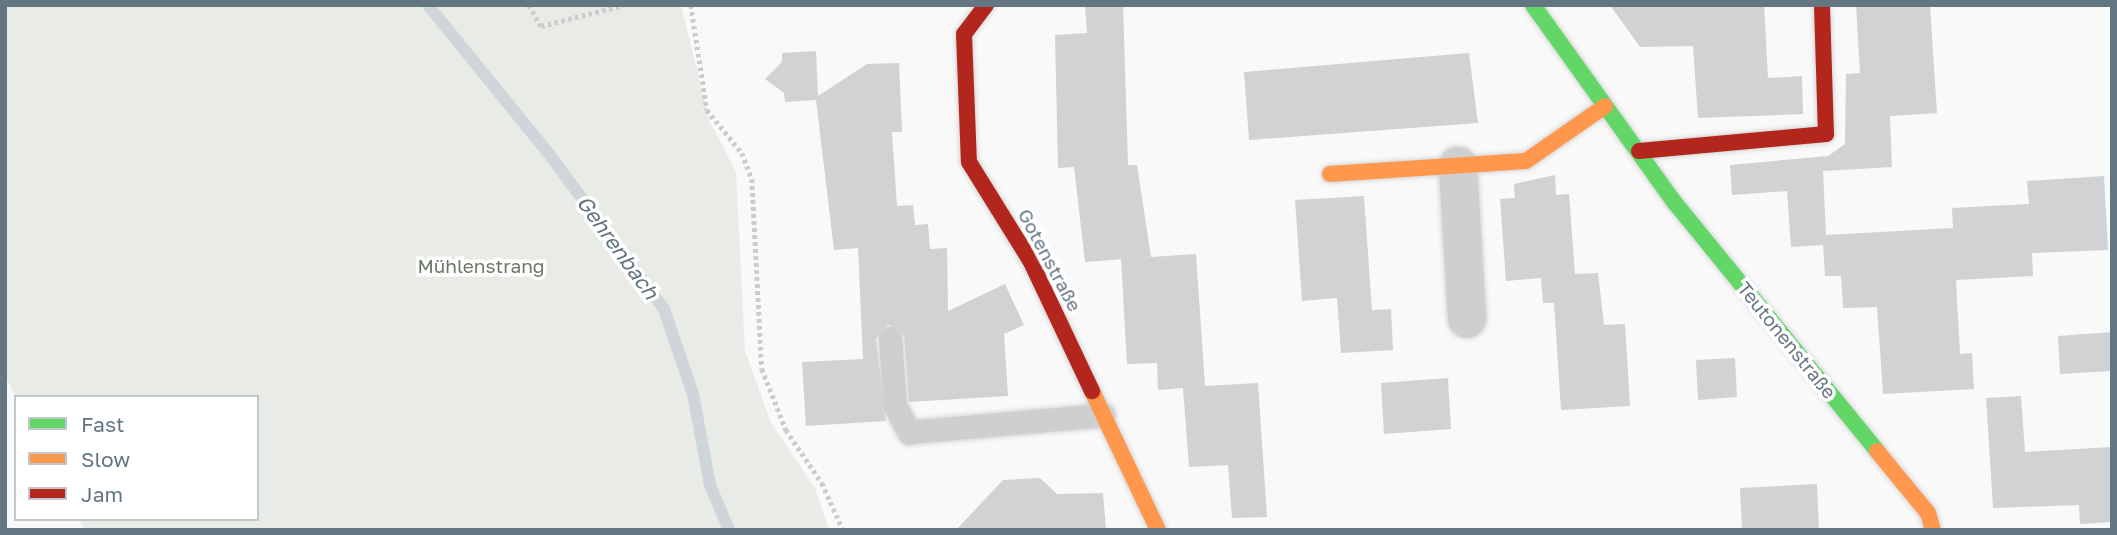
<!DOCTYPE html>
<html>
<head>
<meta charset="utf-8">
<style>
	body { margin:0 }
	#map { position:relative; width:2117px; height:535px; overflow:hidden; background:#f9f9f9; font-family:"Golos Text",sans-serif }
	div>[style] { position:absolute }
	[style*='--x'] { left:calc(var(--x)*1px); top:calc(var(--y)*1px); width:calc(var(--w)*1px); rotate:calc(var(--a)*1deg) }
	.green>* { inset:0; background:#e8ebe6 }
	.stream>* { height:12px; margin:-6px; padding:0 6px; transform-origin:6px; border-radius:6px; background:#ced6d9 }
	.building>* { inset:0; background:#d0d2d3 }
	.path>* { height:4.5px; margin-top:-2.25px; transform-origin:0; background:repeating-linear-gradient(90deg,#cbcccd 0 3.5px,transparent 0 7px) }
	.roads { filter:drop-shadow(0 0 2px #d5d6d7) drop-shadow(0 0 2px #d5d6d7) }
	.lane>* { height:23px; margin:-11.5px; padding:0 11.5px; transform-origin:11.5px; border-radius:11.5px; background:#cecfd0 }
	.street>* { height:38px; margin:-19px; padding:0 19px; transform-origin:19px; border-radius:19px; background:#cecfd0 }
	.fast>* { height:16px; margin:-8px; padding:0 8px; transform-origin:8px; border-radius:8px; background:#63d668 }
	.slow>* { height:16px; margin:-8px; padding:0 8px; transform-origin:8px; border-radius:8px; background:#ff974d }
	.jam>* { height:16px; margin:-8px; padding:0 8px; transform-origin:8px; border-radius:8px; background:#b3261e }
	span { translate:-50% -50%; white-space:nowrap; text-align:center; line-height:1.15; -webkit-text-stroke:7px #fff; paint-order:stroke }
	.street-label { font-size:19px; color:#657683 }
	.park-label { font-size:19px; color:#687a64 }
	.water-label { font-size:21px; color:#60757c; font-style:italic }
	.frame { position:absolute; inset:0; border:7px solid #657683; pointer-events:none }
	.legend { position:absolute; left:14px; top:395px; width:245px; height:126px; box-sizing:border-box; background:#fff; border:2px solid #c1c8cd; margin:0; padding:9px 12px; list-style:none; font-size:21px; color:#657683 }
	.legend li { display:flex; align-items:center; gap:14px; height:35px }
	.legend b { width:35px; border:2px solid #c1c8cd }
</style>
</head>
<body>
<div id="map">
	<div class="green">
		<i style="clip-path:polygon(5px 5px,681px 5px,710px 122px,736px 172px,745px 351px,771px 423px,815px 488px,829px 530px,85px 530px,79px 519px,257px 519px,257px 397px,16px 397px,5px 376px)"></i>
	</div>
	<div class="stream">
		<i style="--x:428;--y:5;--w:187;--a:50.9"></i>
		<i style="--x:546;--y:150;--w:198;--a:53.4"></i>
		<i style="--x:664;--y:309;--w:90;--a:71.2"></i>
		<i style="--x:693;--y:394;--w:93;--a:79.4"></i>
		<i style="--x:710;--y:485;--w:49;--a:67.1"></i>
	</div>
	<div class="building">
		<i style="clip-path:polygon(1085px 5px,1123px 5px,1128px 165px,1137px 165px,1151px 257px,1085px 262px,1074px 167px,1058px 168px,1055px 35px,1087px 33px)"></i>
		<i style="clip-path:polygon(1610px 5px,1764px 5px,1768px 78px,1802px 76px,1803px 114px,1698px 118px,1693px 46px,1640px 47px)"></i>
		<i style="clip-path:polygon(1856px 5px,1930px 5px,1937px 113px,1890px 116px,1892px 167px,1823px 171px,1826px 235px,1953px 228px,1952px 208px,2029px 204px,2027px 181px,2104px 176px,2108px 250px,2032px 253px,2033px 276px,1956px 280px,1960px 354px,1972px 353px,1974px 389px,1883px 394px,1877px 307px,1843px 308px,1841px 276px,1825px 276px,1823px 245px,1791px 247px,1787px 191px,1732px 195px,1730px 165px,1828px 156px,1845px 144px,1846px 74px,1860px 73px)"></i>
		<i style="clip-path:polygon(816px 51px,818px 96px,867px 64px,899px 63px,902px 132px,892px 132px,897px 206px,913px 205px,915px 225px,928px 224px,930px 249px,947px 248px,948px 311px,1005px 284px,1024px 325px,1004px 334px,1008px 396px,909px 402px,904px 336px,888px 324px,876px 339px,886px 421px,806px 426px,802px 362px,863px 359px,858px 248px,834px 250px,816px 100px,785px 102px,784px 93px,765px 79px,782px 62px,782px 53px)"></i>
		<i style="clip-path:polygon(1469px 53px,1478px 123px,1249px 140px,1244px 72px)"></i>
		<i style="clip-path:polygon(1555px 175px,1556px 195px,1569px 194px,1575px 274px,1598px 273px,1604px 325px,1625px 324px,1630px 406px,1561px 410px,1554px 303px,1543px 303px,1541px 278px,1506px 281px,1500px 199px,1515px 198px,1514px 184px)"></i>
		<i style="clip-path:polygon(1364px 196px,1372px 310px,1391px 309px,1393px 350px,1341px 353px,1337px 298px,1302px 301px,1295px 200px)"></i>
		<i style="clip-path:polygon(1196px 254px,1205px 386px,1187px 387px,1258px 383px,1267px 517px,1232px 518px,1228px 465px,1189px 467px,1183px 388px,1158px 390px,1157px 363px,1127px 364px,1121px 259px)"></i>
		<i style="clip-path:polygon(2112px 332px,2112px 371px,2060px 374px,2058px 336px)"></i>
		<i style="clip-path:polygon(1735px 358px,1737px 397px,1698px 400px,1696px 360px)"></i>
		<i style="clip-path:polygon(1448px 378px,1451px 429px,1384px 434px,1381px 383px)"></i>
		<i style="clip-path:polygon(2021px 396px,2025px 452px,2112px 447px,2112px 522px,2080px 524px,2079px 505px,1993px 508px,1986px 398px)"></i>
		<i style="clip-path:polygon(1040px 478px,1057px 494px,1103px 493px,1106px 530px,956px 530px,1003px 480px)"></i>
		<i style="clip-path:polygon(1817px 484px,1819px 530px,1742px 530px,1740px 488px)"></i>
	</div>
	<div class="path">
		<i style="--x:529;--y:5;--w:24;--a:60"></i>
		<i style="--x:541;--y:26;--w:86;--a:-14.2"></i>
		<i style="--x:691;--y:5;--w:106;--a:81.3"></i>
		<i style="--x:707;--y:110;--w:55;--a:50.9"></i>
		<i style="--x:742;--y:153;--w:28;--a:69"></i>
		<i style="--x:752;--y:179;--w:190;--a:87"></i>
		<i style="--x:762;--y:369;--w:66;--a:68.5"></i>
		<i style="--x:786;--y:430;--w:64;--a:55.8"></i>
		<i style="--x:822;--y:483;--w:51;--a:65.9"></i>
	</div>
	<div class="roads">
		<div class="lane">
			<i style="--x:890;--y:338;--w:68;--a:85.8"></i>
			<i style="--x:895;--y:406;--w:30;--a:62"></i>
			<i style="--x:909;--y:432;--w:195;--a:-5"></i>
		</div>
		<div class="street">
			<i style="--x:1458;--y:166;--w:153;--a:86.6"></i>
		</div>
		<div class="fast">
			<i style="--x:1533;--y:5;--w:244;--a:54.4"></i>
			<i style="--x:1675;--y:203;--w:320;--a:50.8"></i>
		</div>
		<div class="slow">
			<i style="--x:1330;--y:174;--w:196;--a:-3.8"></i>
			<i style="--x:1526;--y:161;--w:96;--a:-34.8"></i>
			<i style="--x:1092;--y:391;--w:154;--a:64.6"></i>
			<i style="--x:1877;--y:451;--w:80;--a:50.6"></i>
			<i style="--x:1928;--y:513;--w:18;--a:74"></i>
		</div>
		<div class="jam">
			<i style="--x:986;--y:5;--w:36;--a:127"></i>
			<i style="--x:964;--y:34;--w:128;--a:87.8"></i>
			<i style="--x:969;--y:162;--w:118;--a:58.2"></i>
			<i style="--x:1031;--y:262;--w:143;--a:64.7"></i>
			<i style="--x:1639;--y:151;--w:188;--a:-5.2"></i>
			<i style="--x:1826;--y:134;--w:129;--a:-91.8"></i>
		</div>
	</div>
	<div class="street-label">
		<span style="left:1050px;top:260px;rotate:62deg">Gotenstraße</span>
		<span style="left:1787px;top:340px;rotate:51deg">Teutonenstraße</span>
	</div>
	<div class="park-label">
		<span style="left:481px;top:266px">Mühlenstrang</span>
	</div>
	<div class="water-label">
		<span style="left:618px;top:247px;rotate:54deg">Gehrenbach</span>
	</div>
	<div class="frame"></div>
	<ul class="legend">
	<li><b style="height:9px;background:#63d668"></b>Fast</li>
	<li><b style="height:9px;background:#ff974d"></b>Slow</li>
	<li><b style="height:9px;background:#b3261e"></b>Jam</li>
	</ul>
</div>
</body>
</html>
